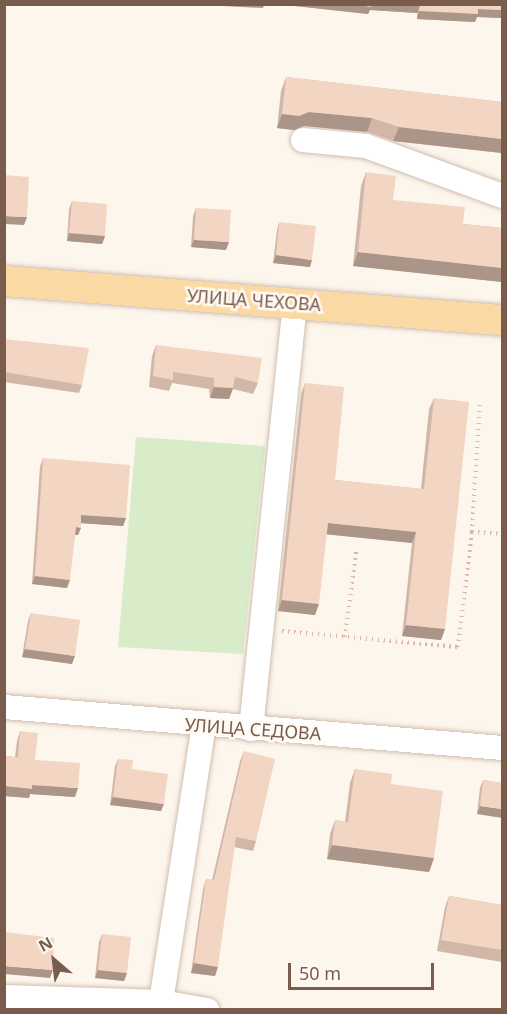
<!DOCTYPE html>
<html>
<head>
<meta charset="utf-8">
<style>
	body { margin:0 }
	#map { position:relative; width:507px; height:1014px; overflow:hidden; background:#fdf6ec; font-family:"Noto Sans",sans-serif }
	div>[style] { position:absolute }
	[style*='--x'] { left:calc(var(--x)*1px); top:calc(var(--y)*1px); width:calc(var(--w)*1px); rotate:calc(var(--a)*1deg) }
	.green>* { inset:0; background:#d8ecc9 }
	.path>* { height:4px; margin-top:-2px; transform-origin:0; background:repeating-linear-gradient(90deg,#d9b8a5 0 1.5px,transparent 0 6px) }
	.roads { filter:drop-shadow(0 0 2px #d1beb0) drop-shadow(0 0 2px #d1beb0) }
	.minor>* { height:24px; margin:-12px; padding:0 12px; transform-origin:12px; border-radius:12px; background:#fff }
	.major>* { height:30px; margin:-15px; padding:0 15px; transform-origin:15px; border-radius:15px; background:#fbd9a5 }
	.wall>* { inset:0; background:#d1b7a8 }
	.shaded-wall>* { inset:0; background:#aa9588 }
	.building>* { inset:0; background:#f3d5c3 }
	span { translate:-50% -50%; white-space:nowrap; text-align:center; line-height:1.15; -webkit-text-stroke:5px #fffaf3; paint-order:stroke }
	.street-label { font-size:18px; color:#7a5c4d }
	.frame { position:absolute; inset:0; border:6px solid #7a5c4d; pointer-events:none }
	.north { position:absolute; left:24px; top:930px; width:60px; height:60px; -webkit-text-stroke:4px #fffaf3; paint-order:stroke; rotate:332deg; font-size:16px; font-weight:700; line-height:24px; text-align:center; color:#7a5c4d }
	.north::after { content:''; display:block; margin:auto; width:21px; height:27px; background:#7a5c4d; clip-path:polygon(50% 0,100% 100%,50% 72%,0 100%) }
	.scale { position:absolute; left:288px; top:963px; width:146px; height:27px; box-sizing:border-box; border:3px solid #7a5c4d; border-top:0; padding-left:8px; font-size:18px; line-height:21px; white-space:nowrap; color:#7a5c4d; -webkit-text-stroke:4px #fffaf3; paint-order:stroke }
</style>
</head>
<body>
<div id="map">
	<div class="green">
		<i style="clip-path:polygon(136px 437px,265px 446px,243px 654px,118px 647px)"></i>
	</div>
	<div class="path">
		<i style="--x:472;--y:532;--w:30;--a:4"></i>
		<i style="--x:282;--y:631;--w:177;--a:5.2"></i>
		<i style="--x:458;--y:647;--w:116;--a:-83.1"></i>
		<i style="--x:472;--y:532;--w:129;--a:-86.5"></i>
		<i style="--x:345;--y:637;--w:86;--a:-82.6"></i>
	</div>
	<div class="roads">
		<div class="minor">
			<i style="--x:303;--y:140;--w:63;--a:5.4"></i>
			<i style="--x:366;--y:146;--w:145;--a:20.2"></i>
			<i style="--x:4;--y:707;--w:500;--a:4.7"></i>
			<i style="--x:251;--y:729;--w:428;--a:-84.1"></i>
			<i style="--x:4;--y:997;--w:157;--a:1.8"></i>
			<i style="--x:161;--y:1002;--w:47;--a:9.9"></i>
			<i style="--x:161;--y:1002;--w:280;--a:-81.2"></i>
		</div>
		<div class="major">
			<i style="--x:4;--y:281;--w:500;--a:4.5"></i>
		</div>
	</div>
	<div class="wall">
		<i style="clip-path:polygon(295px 4px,502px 4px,502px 18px,477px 17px,475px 22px,417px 19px,417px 13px,370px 10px,368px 14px,295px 6px)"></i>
		<i style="clip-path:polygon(286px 77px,502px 102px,502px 153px,393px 141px,367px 132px,304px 126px,294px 130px,277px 128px,281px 91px)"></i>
		<i style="clip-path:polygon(366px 172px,393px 200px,463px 224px,502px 228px,502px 282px,353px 266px,361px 186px)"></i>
		<i style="clip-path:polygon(72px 201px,105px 236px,102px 244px,67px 241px,69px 209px)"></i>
		<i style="clip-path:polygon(196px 208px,226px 250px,191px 247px,193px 216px)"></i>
		<i style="clip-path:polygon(279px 222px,310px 267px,273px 263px,277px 230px)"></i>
		<i style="clip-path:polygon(4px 339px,82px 385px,79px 393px,4px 382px)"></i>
		<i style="clip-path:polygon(156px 345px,258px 383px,253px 394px,233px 389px,229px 399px,210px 398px,209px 389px,172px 383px,169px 391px,149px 387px,152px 356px)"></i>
		<i style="clip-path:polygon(305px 383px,335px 480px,421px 489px,429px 409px,434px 398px,445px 629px,441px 640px,402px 636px,412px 543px,326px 534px,315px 615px,278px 611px,301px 394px)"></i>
		<i style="clip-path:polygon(43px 458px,126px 518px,123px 526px,81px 523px,78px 535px,75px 535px,67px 588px,32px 584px,40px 466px)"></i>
		<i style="clip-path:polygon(31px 613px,72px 664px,22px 657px,28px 621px)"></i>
		<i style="clip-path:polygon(20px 731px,35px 760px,75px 797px,30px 794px,29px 798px,4px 796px,4px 756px,15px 757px,17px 741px)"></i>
		<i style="clip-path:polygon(244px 751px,256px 841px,253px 851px,234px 847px,215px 976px,191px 973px,203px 889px,206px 879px,212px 880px,240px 761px)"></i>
		<i style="clip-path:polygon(118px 759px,132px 769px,161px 811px,110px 805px,115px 766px)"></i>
		<i style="clip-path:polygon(355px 769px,391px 784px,434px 858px,429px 872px,327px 859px,330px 834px,335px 820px,345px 822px,350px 783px)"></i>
		<i style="clip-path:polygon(483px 780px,502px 783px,477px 814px,480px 788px)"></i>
		<i style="clip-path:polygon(449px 896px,502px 905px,502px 962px,437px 951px,445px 907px)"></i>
		<i style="clip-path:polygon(102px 934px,127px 973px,124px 981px,95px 978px,99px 942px)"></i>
	</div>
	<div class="shaded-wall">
		<i style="clip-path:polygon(223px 4px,264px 4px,263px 8px,223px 6px)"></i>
		<i style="clip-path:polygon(295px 4px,407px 4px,420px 5px,417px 13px,370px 10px,368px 14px,295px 6px)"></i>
		<i style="clip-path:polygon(478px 9px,502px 10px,502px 18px,477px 17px,475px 22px,417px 19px,419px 11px)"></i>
		<i style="clip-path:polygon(309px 112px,372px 118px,367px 132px,304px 126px,294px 130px,277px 128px,282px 114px)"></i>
		<i style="clip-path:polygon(399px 127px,502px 139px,502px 153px,393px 141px)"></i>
		<i style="clip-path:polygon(4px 216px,27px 217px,24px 225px,4px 224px)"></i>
		<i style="clip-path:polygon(69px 233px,105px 236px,102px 244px,67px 241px)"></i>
		<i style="clip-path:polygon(194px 240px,229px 242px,226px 250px,191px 247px)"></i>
		<i style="clip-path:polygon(358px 252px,502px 268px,502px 282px,353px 266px)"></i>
		<i style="clip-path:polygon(276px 255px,312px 260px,310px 267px,273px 263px)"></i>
		<i style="clip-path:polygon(214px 387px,233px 388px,229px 399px,210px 398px)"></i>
		<i style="clip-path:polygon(81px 515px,126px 518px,123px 526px,79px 523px)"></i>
		<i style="clip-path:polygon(328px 523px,416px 532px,412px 543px,323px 534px)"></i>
		<i style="clip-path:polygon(76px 527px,81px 528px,78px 535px,73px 535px)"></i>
		<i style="clip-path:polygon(35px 576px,70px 580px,67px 588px,32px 584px)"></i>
		<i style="clip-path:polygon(282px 600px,319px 604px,315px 615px,278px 611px)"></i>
		<i style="clip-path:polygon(406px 625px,445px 629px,441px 640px,402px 636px)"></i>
		<i style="clip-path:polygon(25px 649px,75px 656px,72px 664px,22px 657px)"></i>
		<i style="clip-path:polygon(32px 785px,78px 788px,75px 797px,30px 794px,29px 798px,4px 796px,4px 786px)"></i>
		<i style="clip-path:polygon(113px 797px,164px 804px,161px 811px,110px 805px)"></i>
		<i style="clip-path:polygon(480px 806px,502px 809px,502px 818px,477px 814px)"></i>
		<i style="clip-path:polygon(332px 845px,434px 858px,429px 872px,327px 859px)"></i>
		<i style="clip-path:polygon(194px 963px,218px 967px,215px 976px,191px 973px)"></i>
		<i style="clip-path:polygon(4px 966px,53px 970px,50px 978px,4px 974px)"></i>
		<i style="clip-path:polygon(98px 970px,127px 973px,124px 981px,95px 978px)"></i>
	</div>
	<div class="building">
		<i style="clip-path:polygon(353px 4px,371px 4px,371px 7px)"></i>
		<i style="clip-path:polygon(407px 4px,502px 4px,502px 10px,478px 9px,478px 14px,419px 11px,420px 5px)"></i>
		<i style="clip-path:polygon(286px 77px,502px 102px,502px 139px,399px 127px,372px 118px,309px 112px,299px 116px,282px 114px)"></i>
		<i style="clip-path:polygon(366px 172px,396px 176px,393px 200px,465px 207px,463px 224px,502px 228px,502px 268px,358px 252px)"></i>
		<i style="clip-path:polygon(4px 175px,29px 177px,27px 217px,4px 216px)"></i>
		<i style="clip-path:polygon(72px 201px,107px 204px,105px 236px,69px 233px)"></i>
		<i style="clip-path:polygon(196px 208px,231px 210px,229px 242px,194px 240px)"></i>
		<i style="clip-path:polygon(279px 222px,316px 226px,312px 260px,276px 255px)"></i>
		<i style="clip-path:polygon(4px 339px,89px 348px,82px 385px,4px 372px)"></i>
		<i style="clip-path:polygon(156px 345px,262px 358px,258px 383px,235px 377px,233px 388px,214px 387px,214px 378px,173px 372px,173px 380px,153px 376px)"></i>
		<i style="clip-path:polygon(305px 383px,344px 387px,335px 480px,424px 489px,434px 398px,469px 402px,445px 629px,406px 625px,416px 532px,328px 523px,319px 604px,282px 600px)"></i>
		<i style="clip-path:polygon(43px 458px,130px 465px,126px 518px,81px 515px,81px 528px,76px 527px,70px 580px,35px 576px)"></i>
		<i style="clip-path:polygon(31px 613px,80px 620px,75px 656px,25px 649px)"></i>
		<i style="clip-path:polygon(20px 731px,38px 733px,35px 760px,80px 763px,78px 788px,32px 785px,32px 789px,4px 786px,4px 756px,18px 757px)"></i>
		<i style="clip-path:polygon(244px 751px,275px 759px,256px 841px,236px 837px,218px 967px,194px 963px,206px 879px,214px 880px)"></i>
		<i style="clip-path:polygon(118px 759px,133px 760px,132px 769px,168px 774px,164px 804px,113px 797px)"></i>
		<i style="clip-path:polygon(355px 769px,392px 774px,391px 784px,443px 791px,434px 858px,332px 845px,335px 820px,348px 822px)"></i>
		<i style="clip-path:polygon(483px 780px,502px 783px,502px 809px,480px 806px)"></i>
		<i style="clip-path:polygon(449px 896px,502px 905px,502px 950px,441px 940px)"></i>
		<i style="clip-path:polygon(4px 932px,54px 938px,53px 970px,4px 966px)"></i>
		<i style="clip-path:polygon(102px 934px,131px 937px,127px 973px,98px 970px)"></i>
	</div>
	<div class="street-label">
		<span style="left:254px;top:300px;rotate:4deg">УЛИЦА ЧЕХОВА</span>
		<span style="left:253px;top:729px;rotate:4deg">УЛИЦА СЕДОВА</span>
	</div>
	<div class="frame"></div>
	<div class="north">N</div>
	<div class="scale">50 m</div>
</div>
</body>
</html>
